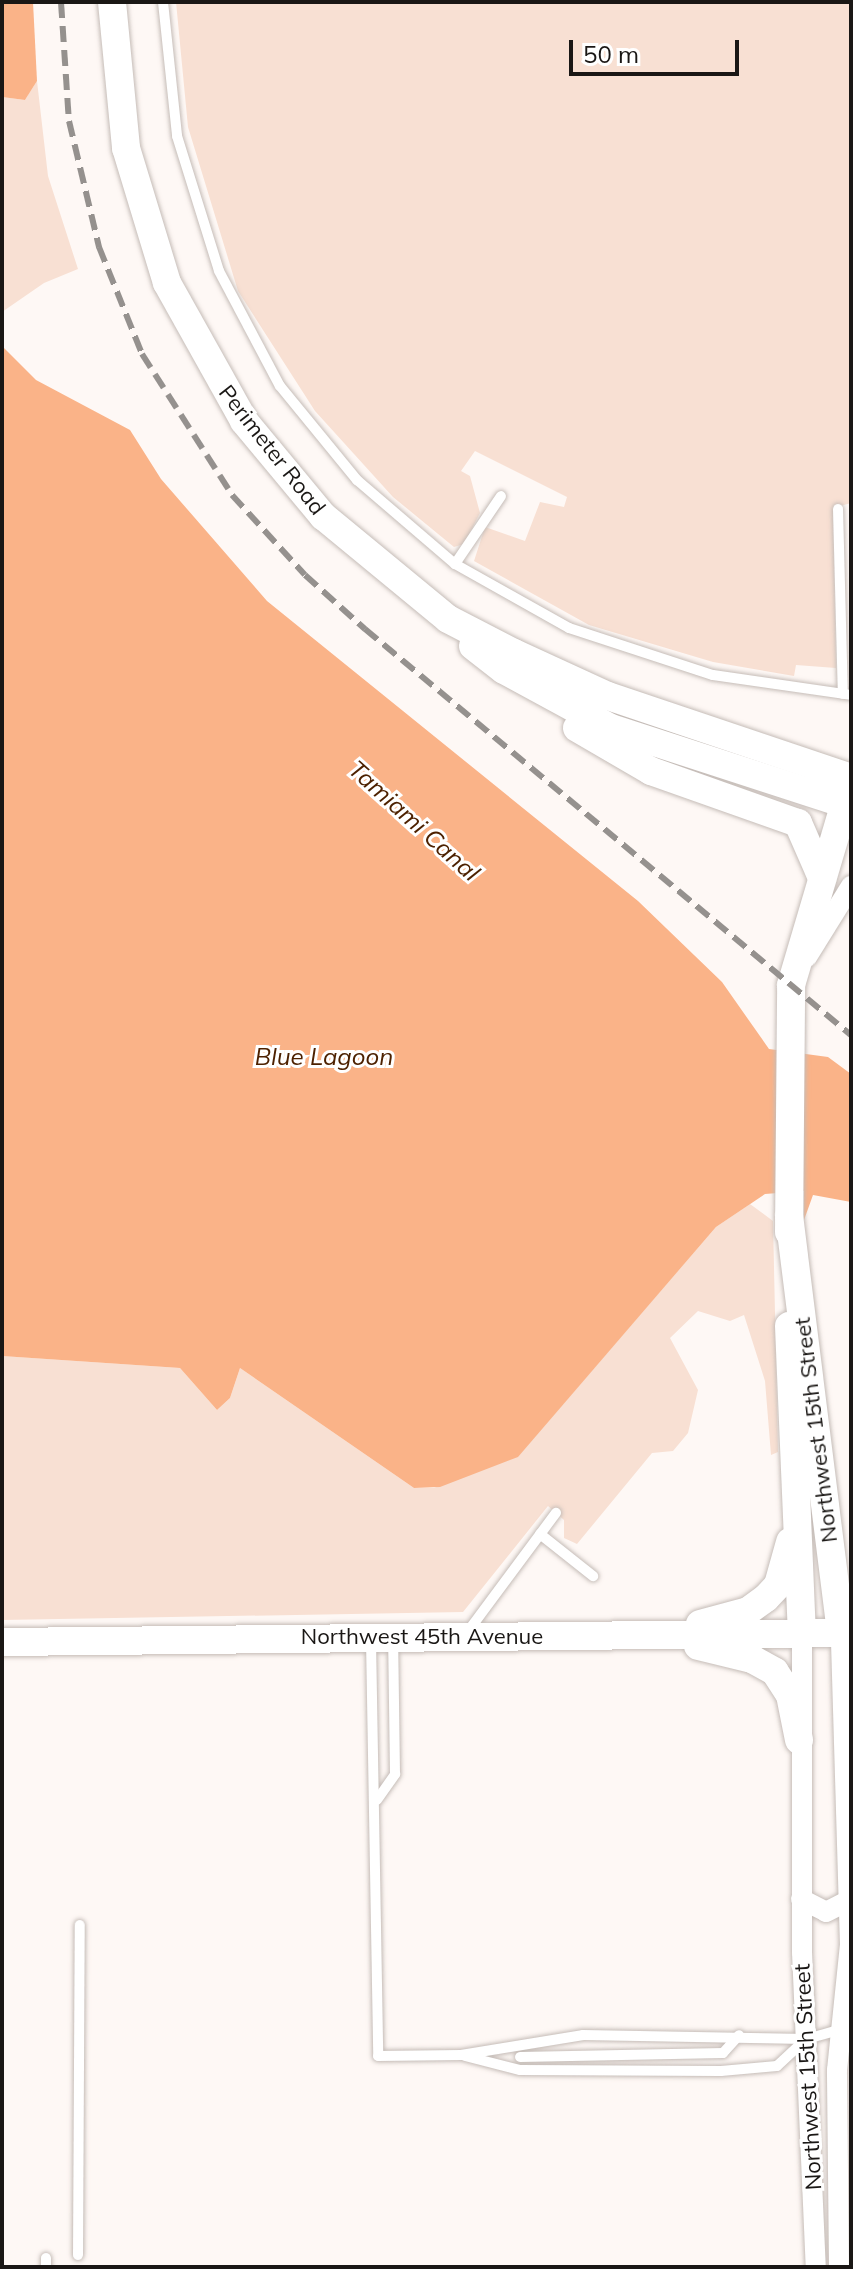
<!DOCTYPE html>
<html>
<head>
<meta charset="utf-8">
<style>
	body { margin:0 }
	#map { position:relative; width:853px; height:2269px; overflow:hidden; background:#fef8f5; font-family:Mulish,sans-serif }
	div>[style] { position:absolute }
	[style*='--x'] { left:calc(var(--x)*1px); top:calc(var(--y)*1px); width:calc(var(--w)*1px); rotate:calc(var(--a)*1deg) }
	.green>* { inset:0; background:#f8e0d3 }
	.water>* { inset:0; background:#fab388 }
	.roads { filter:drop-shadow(0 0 2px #c5bcb7) drop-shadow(0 0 2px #c5bcb7) }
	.lane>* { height:10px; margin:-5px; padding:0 5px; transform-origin:5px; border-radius:5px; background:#fff }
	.street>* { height:20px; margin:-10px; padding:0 10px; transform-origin:10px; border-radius:10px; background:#fff }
	.secondary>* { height:28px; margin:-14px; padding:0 14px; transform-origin:14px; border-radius:14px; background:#fff }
	.rail>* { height:6px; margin-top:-3px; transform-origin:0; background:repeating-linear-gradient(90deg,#95918e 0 16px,transparent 0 24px) }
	span { translate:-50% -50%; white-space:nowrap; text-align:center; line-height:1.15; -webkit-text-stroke:6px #fff; paint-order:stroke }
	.street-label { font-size:22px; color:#1a1715 }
	.water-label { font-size:24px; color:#4d2100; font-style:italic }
	.frame { position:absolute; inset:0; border:4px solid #1a1715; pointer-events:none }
	.scale { position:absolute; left:569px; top:40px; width:170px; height:36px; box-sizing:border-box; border:4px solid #1a1715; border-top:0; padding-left:10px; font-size:24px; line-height:28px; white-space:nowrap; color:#1a1715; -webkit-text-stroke:6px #fff; paint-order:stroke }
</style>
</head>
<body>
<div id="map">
	<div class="green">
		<i style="clip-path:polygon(176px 2px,851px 2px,851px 503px,833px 508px,836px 668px,796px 665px,794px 676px,713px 662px,589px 625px,474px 561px,485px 527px,525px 541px,540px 502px,564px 507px,567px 497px,475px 451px,461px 471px,470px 476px,480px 513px,464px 544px,454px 547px,393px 497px,315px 411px,238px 291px,188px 127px)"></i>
		<i style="clip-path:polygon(37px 81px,48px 176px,78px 269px,44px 283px,2px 312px,2px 97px,25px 100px)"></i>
		<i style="clip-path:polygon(750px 1204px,773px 1221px,778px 1452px,771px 1455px,765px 1381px,744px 1315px,730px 1321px,698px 1311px,670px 1338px,698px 1390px,688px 1433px,673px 1451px,652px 1453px,577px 1544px,564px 1538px,564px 1520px,548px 1506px,463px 1612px,2px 1620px,2px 1356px,180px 1368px,217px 1410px,230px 1398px,240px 1368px,414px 1488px,434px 1488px,518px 1456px,716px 1227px)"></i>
	</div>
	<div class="water">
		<i style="clip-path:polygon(2px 2px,33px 2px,37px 81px,25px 100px,2px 97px)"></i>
		<i style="clip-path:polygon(2px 346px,36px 380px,130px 430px,161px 479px,267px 601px,638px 901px,722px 982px,769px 1049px,828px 1057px,851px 1074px,851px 1202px,813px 1195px,804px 1220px,804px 1191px,765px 1194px,716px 1227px,518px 1457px,440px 1487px,414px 1488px,240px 1368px,230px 1398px,217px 1410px,180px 1368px,2px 1356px)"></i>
	</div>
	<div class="roads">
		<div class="lane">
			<i style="--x:163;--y:2;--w:135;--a:84"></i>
			<i style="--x:177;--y:136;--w:141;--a:72.7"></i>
			<i style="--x:219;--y:271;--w:130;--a:62.1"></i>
			<i style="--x:280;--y:386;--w:122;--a:50.7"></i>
			<i style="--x:357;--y:480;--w:129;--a:40.6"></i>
			<i style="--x:455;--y:564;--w:131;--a:29.3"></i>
			<i style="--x:569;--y:628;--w:151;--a:18.1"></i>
			<i style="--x:713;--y:675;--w:139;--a:8.2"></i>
			<i style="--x:838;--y:509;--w:185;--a:88.5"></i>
			<i style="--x:455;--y:564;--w:82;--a:-55.9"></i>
			<i style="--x:540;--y:1534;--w:68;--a:38.4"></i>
			<i style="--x:466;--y:1634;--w:151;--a:-53.4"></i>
			<i style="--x:371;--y:1640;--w:416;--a:89"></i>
			<i style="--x:378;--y:2056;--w:83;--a:-0.7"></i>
			<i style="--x:461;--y:2055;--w:124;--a:-9.3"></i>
			<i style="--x:583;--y:2035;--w:224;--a:1"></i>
			<i style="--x:807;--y:2039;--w:35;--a:-16"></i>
			<i style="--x:377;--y:1800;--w:32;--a:-55"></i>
			<i style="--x:395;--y:1774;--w:135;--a:-90.8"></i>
			<i style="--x:465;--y:2056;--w:57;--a:14.3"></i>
			<i style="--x:520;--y:2070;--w:201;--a:0.3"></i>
			<i style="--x:721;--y:2071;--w:56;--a:-5.1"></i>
			<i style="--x:777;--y:2066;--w:38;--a:-43"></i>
			<i style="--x:520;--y:2057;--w:203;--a:-1.1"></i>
			<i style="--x:723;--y:2053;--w:24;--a:-48"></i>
			<i style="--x:78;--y:2255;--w:330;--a:-89.7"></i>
			<i style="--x:46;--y:2267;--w:9;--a:-90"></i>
		</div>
		<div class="street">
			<i style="--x:807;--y:957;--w:84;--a:-58.2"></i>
			<i style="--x:802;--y:1633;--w:319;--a:90"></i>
			<i style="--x:802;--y:1952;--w:315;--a:87.5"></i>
			<i style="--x:801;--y:1899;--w:28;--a:27"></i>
			<i style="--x:826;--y:1912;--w:27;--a:-27"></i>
			<i style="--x:839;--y:2267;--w:197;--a:-90.6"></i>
			<i style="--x:837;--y:2070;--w:126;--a:-84.1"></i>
			<i style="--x:850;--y:1945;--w:312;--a:-91.7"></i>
		</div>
		<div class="secondary">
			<i style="--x:112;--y:2;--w:147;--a:84.5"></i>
			<i style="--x:126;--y:148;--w:141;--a:73.1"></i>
			<i style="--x:167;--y:283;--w:158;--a:60.8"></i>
			<i style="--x:244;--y:421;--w:124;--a:50.3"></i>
			<i style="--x:323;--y:516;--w:162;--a:39.5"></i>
			<i style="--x:448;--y:619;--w:74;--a:27.3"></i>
			<i style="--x:514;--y:653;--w:103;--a:24.6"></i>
			<i style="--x:608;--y:696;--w:256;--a:18.6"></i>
			<i style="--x:473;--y:646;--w:39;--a:38"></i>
			<i style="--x:504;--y:670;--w:122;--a:28.5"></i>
			<i style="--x:611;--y:728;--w:246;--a:18"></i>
			<i style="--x:577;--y:728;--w:86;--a:30.2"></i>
			<i style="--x:651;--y:771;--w:156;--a:19.5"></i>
			<i style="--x:798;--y:823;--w:60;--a:66.4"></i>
			<i style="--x:789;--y:1232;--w:247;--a:-89.5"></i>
			<i style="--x:791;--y:985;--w:212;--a:-73.5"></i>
			<i style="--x:789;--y:1326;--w:307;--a:87.6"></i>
			<i style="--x:700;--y:1624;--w:50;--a:-15.2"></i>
			<i style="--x:748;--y:1611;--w:22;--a:-36"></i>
			<i style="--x:766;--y:1598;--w:18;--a:-47"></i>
			<i style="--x:778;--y:1585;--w:45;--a:-74.4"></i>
			<i style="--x:2;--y:1642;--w:839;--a:-0.61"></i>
			<i style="--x:841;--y:1633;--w:420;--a:-97.1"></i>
			<i style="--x:698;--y:1646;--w:56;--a:13.5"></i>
			<i style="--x:752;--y:1659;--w:26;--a:29"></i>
			<i style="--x:775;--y:1672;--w:27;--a:57"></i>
			<i style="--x:790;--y:1695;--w:46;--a:78.7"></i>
		</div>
	</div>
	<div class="rail">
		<i style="--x:61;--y:2;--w:119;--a:86.2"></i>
		<i style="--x:69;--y:121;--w:130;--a:76.6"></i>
		<i style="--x:99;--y:247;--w:115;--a:68.1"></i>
		<i style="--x:142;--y:354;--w:167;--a:57.4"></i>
		<i style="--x:232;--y:495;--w:108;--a:47.6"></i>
		<i style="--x:305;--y:575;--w:81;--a:42"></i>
		<i style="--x:365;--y:629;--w:633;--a:39.88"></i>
	</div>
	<div class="street-label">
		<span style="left:272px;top:450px;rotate:52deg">Perimeter Road</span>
		<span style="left:816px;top:1430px;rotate:-97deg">Northwest 15th Street</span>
		<span style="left:422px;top:1637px">Northwest 45th Avenue</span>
		<span style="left:808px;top:2077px;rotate:-93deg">Northwest 15th Street</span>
	</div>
	<div class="water-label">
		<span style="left:414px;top:821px;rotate:42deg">Tamiami Canal</span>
		<span style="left:324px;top:1057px">Blue Lagoon</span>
	</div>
	<div class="frame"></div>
	<div class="scale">50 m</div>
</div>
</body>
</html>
